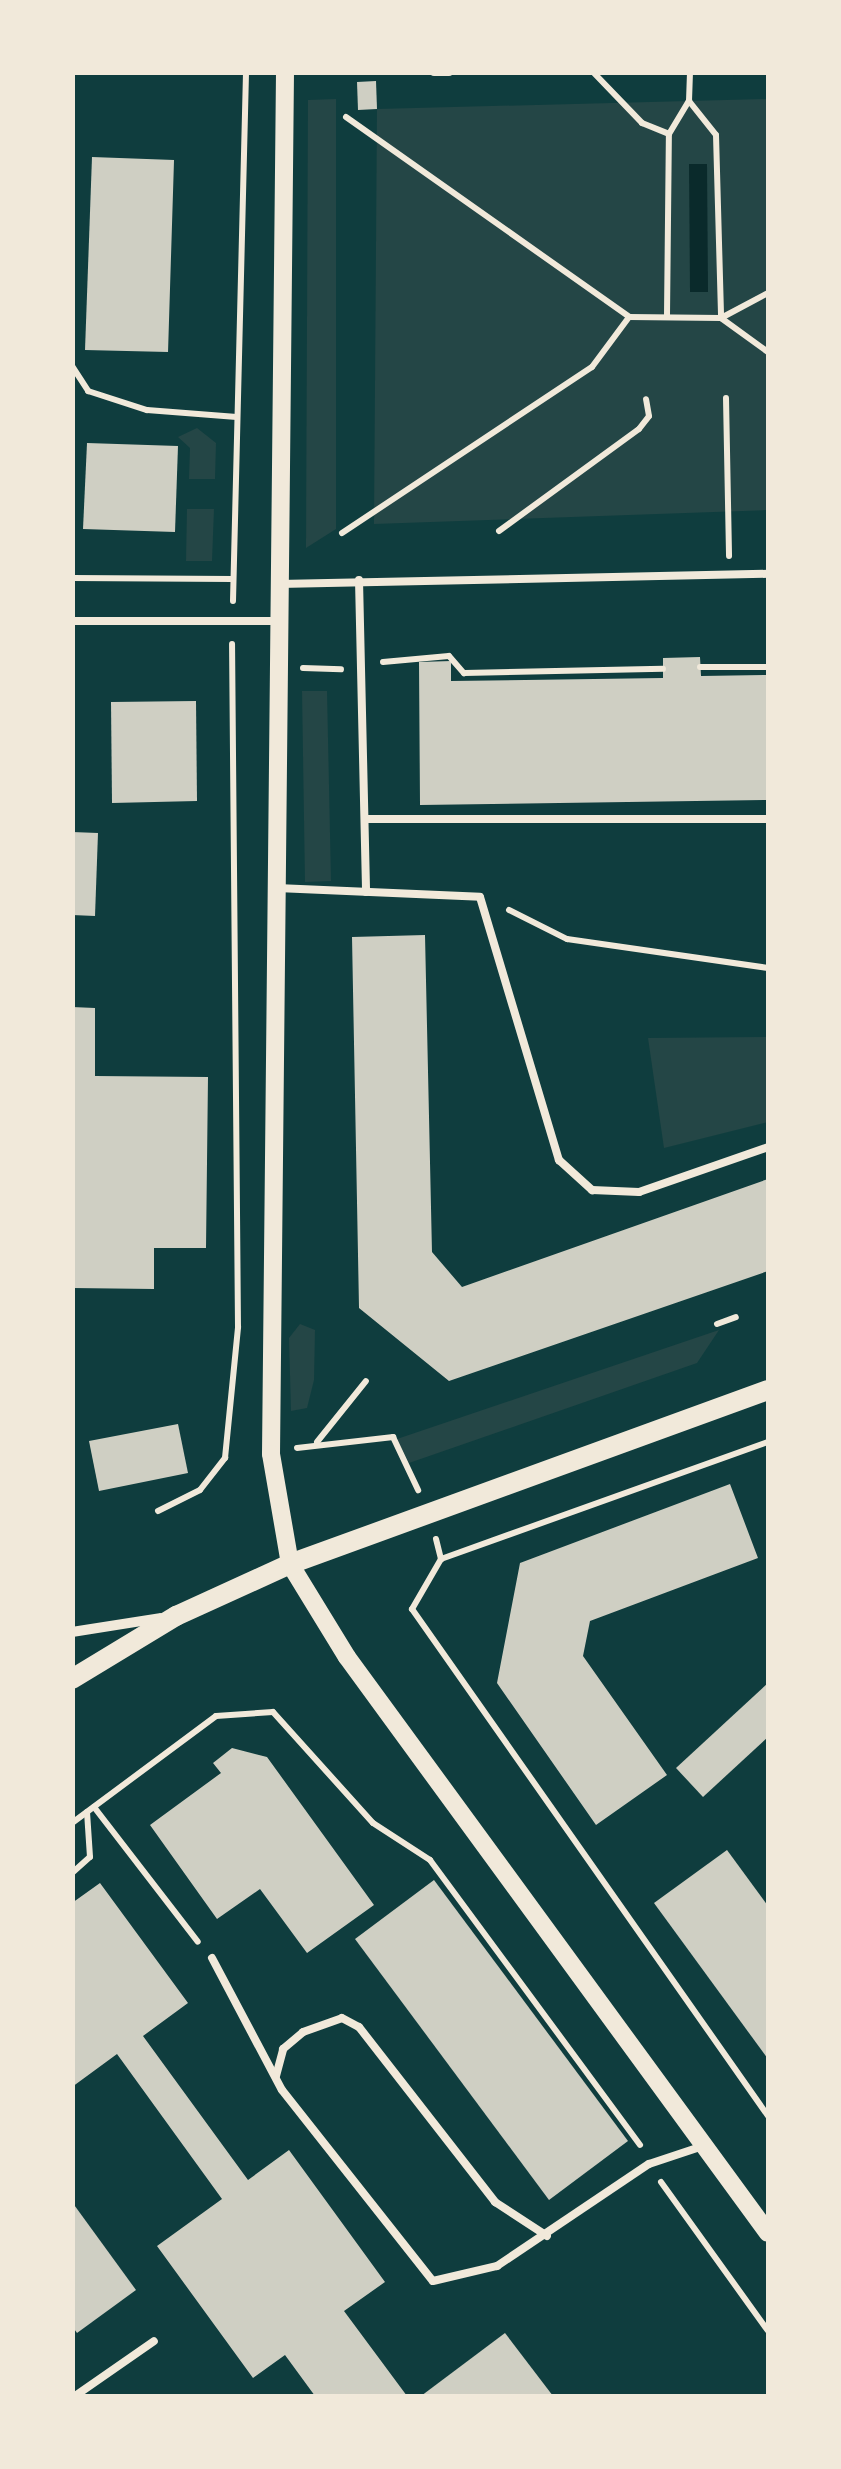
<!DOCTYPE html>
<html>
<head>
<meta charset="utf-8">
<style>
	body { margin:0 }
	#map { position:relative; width:841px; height:2469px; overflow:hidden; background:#0f3d3e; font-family:Mulish,sans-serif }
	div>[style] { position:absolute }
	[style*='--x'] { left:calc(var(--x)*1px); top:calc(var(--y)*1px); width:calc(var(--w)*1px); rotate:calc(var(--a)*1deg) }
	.green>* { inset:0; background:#244646 }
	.water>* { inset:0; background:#0a2a2b }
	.building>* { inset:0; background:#cfcfc3 }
	.path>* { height:6px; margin:-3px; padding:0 3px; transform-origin:3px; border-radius:3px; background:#f1e9da }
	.service>* { height:8px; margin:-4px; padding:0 4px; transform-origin:4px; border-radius:4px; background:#f1e9da }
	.minor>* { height:10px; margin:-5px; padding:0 5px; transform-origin:5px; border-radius:5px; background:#f1e9da }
	.tertiary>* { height:18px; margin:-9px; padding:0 9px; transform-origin:9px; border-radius:9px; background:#f1e9da }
	.secondary>* { height:20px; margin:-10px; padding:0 10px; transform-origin:10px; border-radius:10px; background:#f1e9da }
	span { translate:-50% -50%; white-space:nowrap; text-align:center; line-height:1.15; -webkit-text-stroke:9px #f1e9da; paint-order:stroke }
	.frame { position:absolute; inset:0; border:75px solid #f1e9da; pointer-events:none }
</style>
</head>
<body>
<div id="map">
	<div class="green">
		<i style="clip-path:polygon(336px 99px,336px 529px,306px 548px,308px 100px)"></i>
		<i style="clip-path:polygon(768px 99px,768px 510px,374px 524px,377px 109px)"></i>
		<i style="clip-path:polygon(197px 428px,216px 443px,215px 479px,189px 479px,190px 448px,178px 437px)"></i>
		<i style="clip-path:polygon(187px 509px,214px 509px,212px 561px,186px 561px)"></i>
		<i style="clip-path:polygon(302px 691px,327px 691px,331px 881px,305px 882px)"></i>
		<i style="clip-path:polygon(766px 1037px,768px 1122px,664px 1148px,648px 1038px)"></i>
		<i style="clip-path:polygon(300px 1324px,315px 1330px,314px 1380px,307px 1408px,291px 1411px,289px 1338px)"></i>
		<i style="clip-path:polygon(719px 1330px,697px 1363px,409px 1463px,397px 1439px)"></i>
	</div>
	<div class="water">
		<i style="clip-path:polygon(689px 164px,707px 164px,708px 292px,690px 292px)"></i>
	</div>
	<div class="building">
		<i style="clip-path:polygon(376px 81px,377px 109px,358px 110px,357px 82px)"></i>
		<i style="clip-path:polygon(92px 157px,174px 160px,168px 352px,85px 350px)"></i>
		<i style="clip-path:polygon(87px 443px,178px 446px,175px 532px,83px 529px)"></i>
		<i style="clip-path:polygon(700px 657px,701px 676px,768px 675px,768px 800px,420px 805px,419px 662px,451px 661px,451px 681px,663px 678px,663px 658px)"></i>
		<i style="clip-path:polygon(196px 701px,197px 801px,112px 803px,111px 702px)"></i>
		<i style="clip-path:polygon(72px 832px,98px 833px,95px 916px,72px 915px)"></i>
		<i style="clip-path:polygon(425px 935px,432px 1252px,462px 1287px,768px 1179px,768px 1271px,449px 1381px,359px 1308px,352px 937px)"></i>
		<i style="clip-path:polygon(72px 1007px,95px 1008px,95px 1076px,208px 1077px,206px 1248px,154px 1248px,154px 1289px,72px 1288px)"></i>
		<i style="clip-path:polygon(178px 1424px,188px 1473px,99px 1491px,89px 1441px)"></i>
		<i style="clip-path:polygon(730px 1484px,758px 1558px,590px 1621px,583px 1656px,667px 1775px,596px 1825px,497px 1683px,520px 1563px)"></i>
		<i style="clip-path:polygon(768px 1683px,768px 1737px,703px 1797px,676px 1768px)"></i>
		<i style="clip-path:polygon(232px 1748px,267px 1757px,374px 1905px,307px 1953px,260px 1889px,217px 1919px,150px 1825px,221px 1773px,213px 1763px)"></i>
		<i style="clip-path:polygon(727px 1850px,768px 1906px,768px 2059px,654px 1903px)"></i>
		<i style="clip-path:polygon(434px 1880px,628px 2141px,549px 2200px,355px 1939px)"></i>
		<i style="clip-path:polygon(100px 1883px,188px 2003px,143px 2036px,248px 2180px,289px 2150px,385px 2282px,344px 2311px,407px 2396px,315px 2396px,285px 2355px,253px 2378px,157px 2246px,222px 2199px,117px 2054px,72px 2087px,72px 1903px)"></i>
		<i style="clip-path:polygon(72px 2202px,136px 2290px,77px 2333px,72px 2326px)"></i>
		<i style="clip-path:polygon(505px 2333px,553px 2396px,421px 2396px)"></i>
	</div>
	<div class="path">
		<i style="--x:593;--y:72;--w:71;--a:46.1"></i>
		<i style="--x:642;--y:123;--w:29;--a:22"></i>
		<i style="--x:689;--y:101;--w:29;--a:-88"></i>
		<i style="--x:346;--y:117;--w:347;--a:35.2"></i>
		<i style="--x:629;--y:317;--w:92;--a:0.6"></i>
		<i style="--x:721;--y:318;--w:53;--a:-28"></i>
		<i style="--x:667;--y:315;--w:181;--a:-89.4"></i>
		<i style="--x:669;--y:134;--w:39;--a:-59"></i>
		<i style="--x:689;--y:101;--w:43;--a:51.5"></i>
		<i style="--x:716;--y:135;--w:183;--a:88.4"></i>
		<i style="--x:721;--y:318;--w:58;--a:35.9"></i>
		<i style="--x:72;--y:366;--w:30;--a:57"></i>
		<i style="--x:88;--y:391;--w:62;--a:17.9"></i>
		<i style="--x:147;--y:410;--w:90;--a:4.4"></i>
		<i style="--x:726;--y:398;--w:158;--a:88.9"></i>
		<i style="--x:499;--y:531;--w:173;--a:-36.1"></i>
		<i style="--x:639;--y:429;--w:16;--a:-52"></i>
		<i style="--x:649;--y:416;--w:17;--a:-100"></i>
		<i style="--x:342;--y:533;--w:300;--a:-33.6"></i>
		<i style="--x:592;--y:367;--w:62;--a:-53.5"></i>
		<i style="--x:72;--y:578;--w:161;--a:0.4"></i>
		<i style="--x:233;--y:601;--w:529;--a:-88.59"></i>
		<i style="--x:383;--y:662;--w:66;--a:-5.2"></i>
		<i style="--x:449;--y:656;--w:23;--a:49"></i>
		<i style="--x:464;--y:673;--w:199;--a:-1.2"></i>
		<i style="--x:700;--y:667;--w:68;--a:0"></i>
		<i style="--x:303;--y:668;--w:38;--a:2"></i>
		<i style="--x:509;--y:910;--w:65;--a:26.6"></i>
		<i style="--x:567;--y:939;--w:203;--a:8.2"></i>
		<i style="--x:717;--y:1324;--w:20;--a:-20"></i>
		<i style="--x:317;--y:1442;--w:78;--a:-51.2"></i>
		<i style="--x:297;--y:1448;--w:97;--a:-6.5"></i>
		<i style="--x:393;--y:1437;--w:59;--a:64.7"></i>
		<i style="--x:158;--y:1511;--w:47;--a:-26.6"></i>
		<i style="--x:200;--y:1490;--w:41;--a:-52"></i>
		<i style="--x:225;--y:1458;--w:132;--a:-84.3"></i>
		<i style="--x:238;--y:1327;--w:683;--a:-90.5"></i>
		<i style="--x:436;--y:1539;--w:21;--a:76"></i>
		<i style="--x:441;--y:1559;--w:58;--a:120.1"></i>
		<i style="--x:412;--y:1609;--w:620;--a:54.92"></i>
		<i style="--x:441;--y:1559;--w:347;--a:-19.7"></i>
		<i style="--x:94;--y:1807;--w:170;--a:52.4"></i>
		<i style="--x:72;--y:1823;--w:179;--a:-36.6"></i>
		<i style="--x:216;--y:1716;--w:57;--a:-4"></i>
		<i style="--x:273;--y:1712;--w:149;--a:48"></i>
		<i style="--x:373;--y:1823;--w:68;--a:33"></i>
		<i style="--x:430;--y:1860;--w:354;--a:53.6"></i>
		<i style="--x:72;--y:1873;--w:24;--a:-42"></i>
		<i style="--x:90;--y:1857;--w:45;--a:-93.8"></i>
		<i style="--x:661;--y:2182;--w:183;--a:54.3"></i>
	</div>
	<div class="service">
		<i style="--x:434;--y:72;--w:15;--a:0"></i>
		<i style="--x:359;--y:580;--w:312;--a:88.7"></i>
		<i style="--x:279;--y:584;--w:489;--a:-1.2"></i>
		<i style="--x:72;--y:621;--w:206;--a:0"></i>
		<i style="--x:367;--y:819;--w:401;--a:0"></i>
		<i style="--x:277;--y:888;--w:203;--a:2.5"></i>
		<i style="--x:480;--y:897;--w:275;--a:73.3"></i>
		<i style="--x:559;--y:1160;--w:45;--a:42.3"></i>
		<i style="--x:592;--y:1190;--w:47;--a:2.4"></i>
		<i style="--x:639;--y:1192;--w:137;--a:-19.2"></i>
		<i style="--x:212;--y:1958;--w:149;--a:62.1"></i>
		<i style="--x:282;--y:2090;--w:243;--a:51.7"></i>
		<i style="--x:433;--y:2281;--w:66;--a:-13.2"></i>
		<i style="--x:497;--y:2266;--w:183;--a:-33.9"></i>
		<i style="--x:649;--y:2164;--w:57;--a:-18.4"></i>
		<i style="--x:276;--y:2076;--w:28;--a:-75"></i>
		<i style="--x:283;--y:2049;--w:26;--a:-40"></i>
		<i style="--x:303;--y:2032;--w:41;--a:-19.7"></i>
		<i style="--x:342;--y:2018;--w:19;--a:28"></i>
		<i style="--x:359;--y:2027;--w:222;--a:52.1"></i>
		<i style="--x:495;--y:2202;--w:62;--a:33.2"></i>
		<i style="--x:75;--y:2396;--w:96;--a:-34.8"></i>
	</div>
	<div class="minor">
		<i style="--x:72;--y:1632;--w:89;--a:-9"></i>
	</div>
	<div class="tertiary">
		<i style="--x:285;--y:72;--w:1382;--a:90.58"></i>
		<i style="--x:271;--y:1454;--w:112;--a:80.2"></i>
		<i style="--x:290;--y:1564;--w:109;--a:58.5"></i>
		<i style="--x:347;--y:1657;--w:713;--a:53.84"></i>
	</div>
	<div class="secondary">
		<i style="--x:72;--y:1679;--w:122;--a:-31.2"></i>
		<i style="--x:176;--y:1616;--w:125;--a:-24.5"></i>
		<i style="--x:290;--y:1564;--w:509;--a:-20"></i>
	</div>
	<div class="frame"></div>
</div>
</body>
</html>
